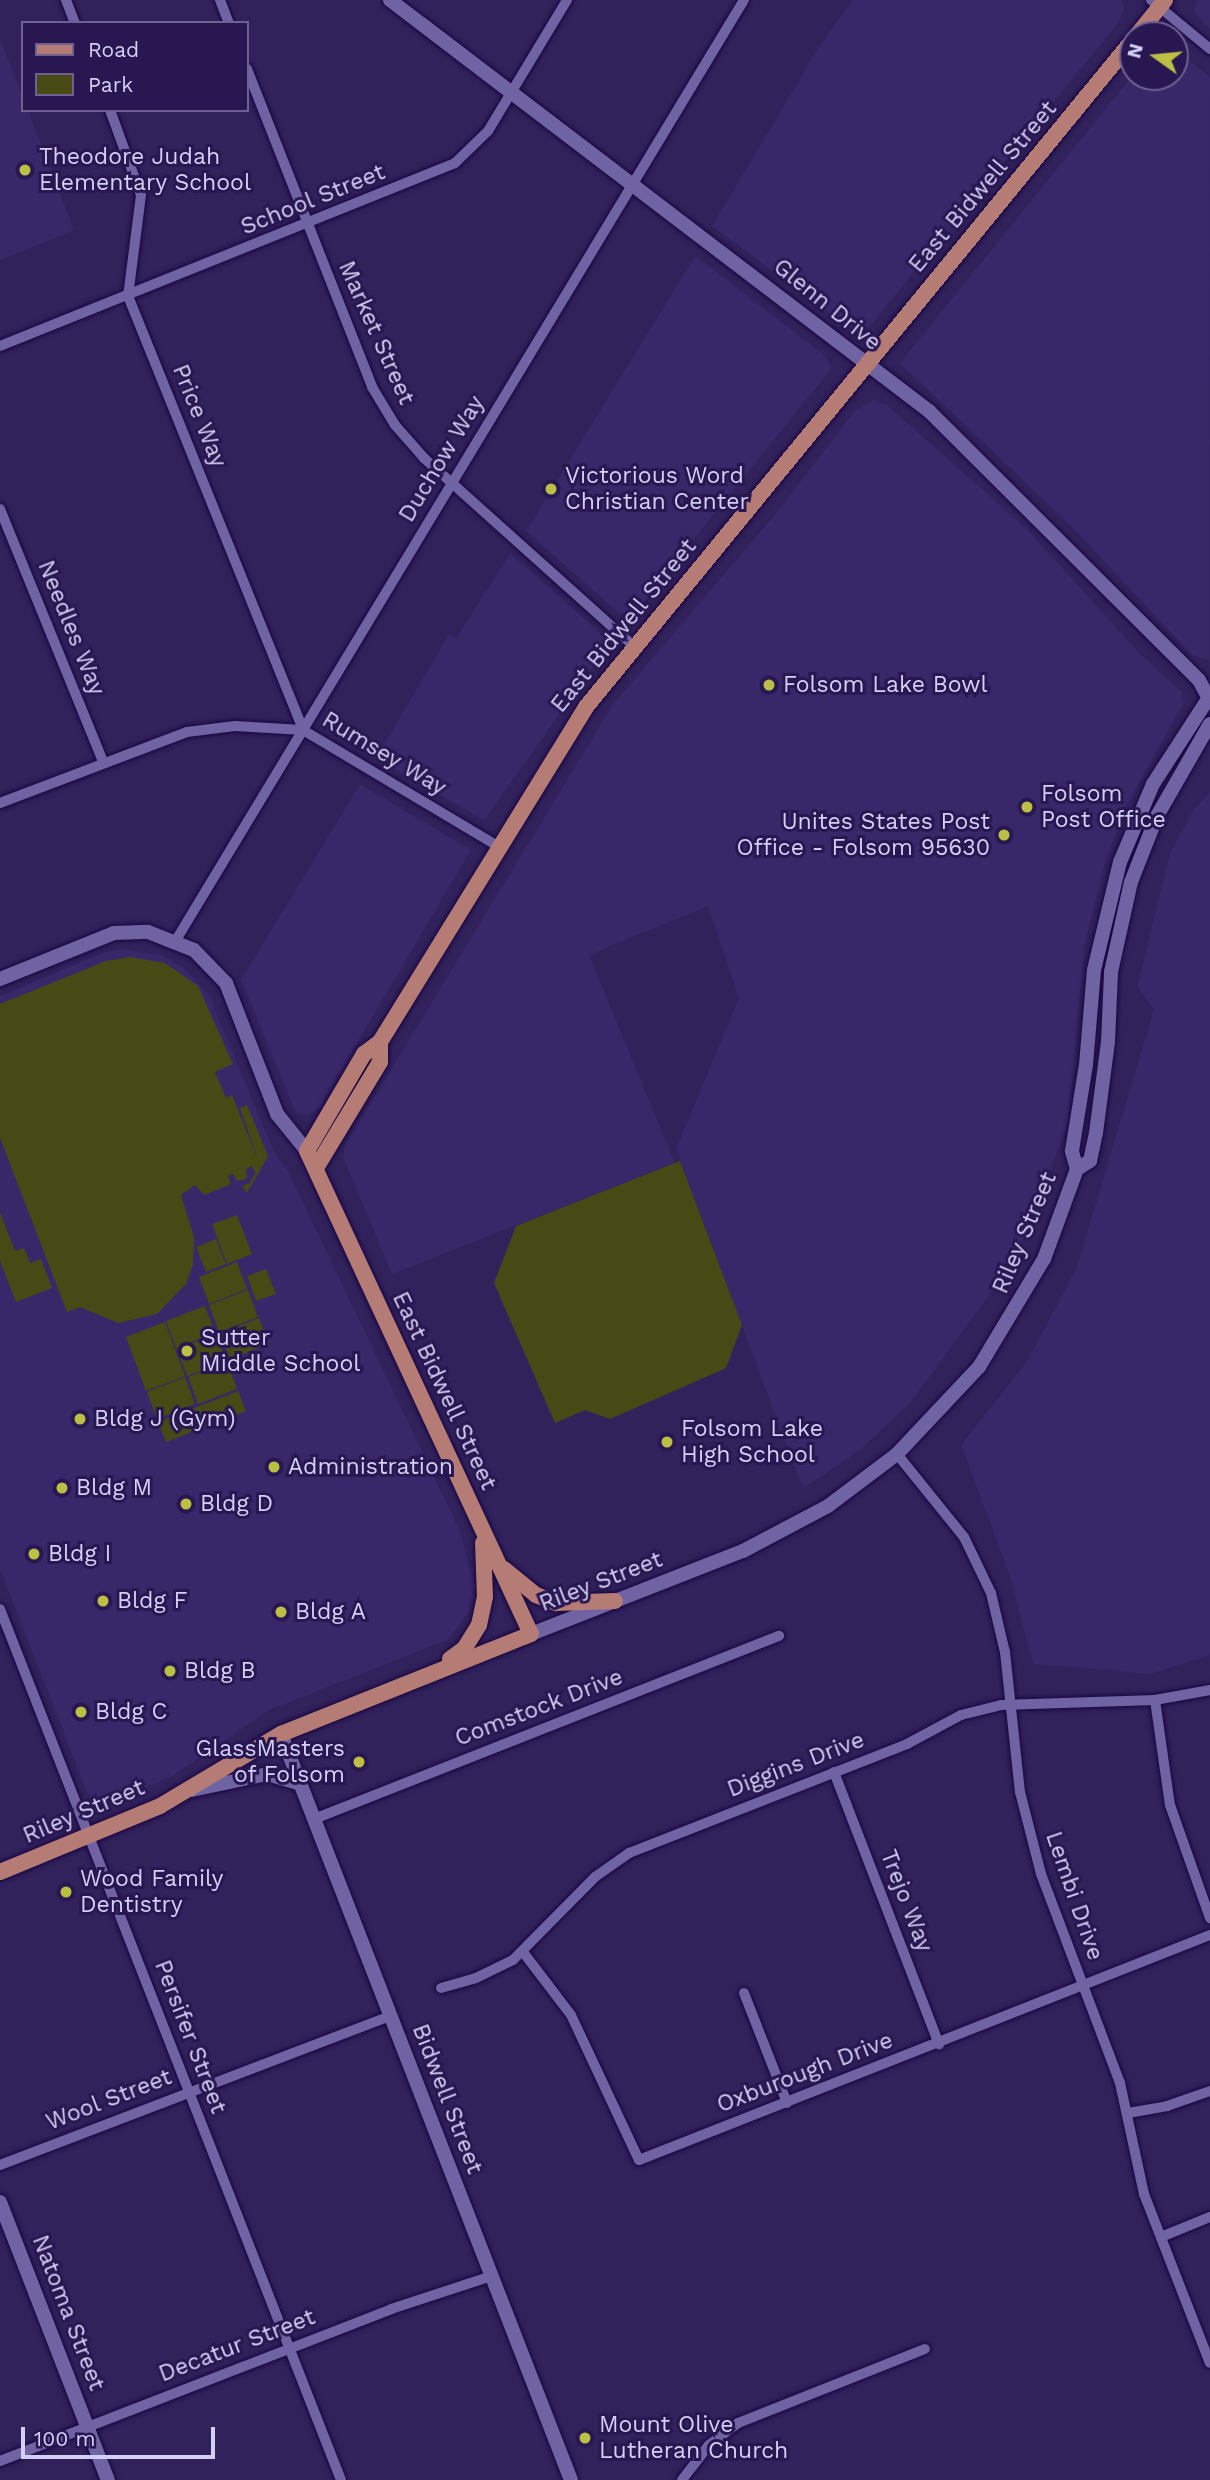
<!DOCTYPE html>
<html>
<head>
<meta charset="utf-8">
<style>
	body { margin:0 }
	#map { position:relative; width:1210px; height:2480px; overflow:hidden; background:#31225c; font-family:"Work Sans",sans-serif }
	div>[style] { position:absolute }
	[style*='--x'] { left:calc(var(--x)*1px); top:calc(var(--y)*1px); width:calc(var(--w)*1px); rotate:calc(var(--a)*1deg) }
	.built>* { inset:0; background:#382769 }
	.green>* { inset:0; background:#484a16 }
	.roads { filter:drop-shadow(0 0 2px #1a0640) drop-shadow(0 0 2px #1a0640) }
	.street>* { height:10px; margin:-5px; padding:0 5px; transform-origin:5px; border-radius:5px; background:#6f63a4 }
	.secondary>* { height:14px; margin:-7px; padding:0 7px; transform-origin:7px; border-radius:7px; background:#6f63a4 }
	.primary>* { height:16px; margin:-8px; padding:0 8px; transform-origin:8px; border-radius:8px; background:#b57c76 }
	.dots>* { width:19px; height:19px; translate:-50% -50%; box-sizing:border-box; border:4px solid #281751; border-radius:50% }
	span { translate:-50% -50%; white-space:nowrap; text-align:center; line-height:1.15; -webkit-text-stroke:6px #281751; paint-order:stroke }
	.poi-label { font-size:23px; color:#d4cff4 }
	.left { translate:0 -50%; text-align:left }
	.right { translate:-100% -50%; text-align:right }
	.street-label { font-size:23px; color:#d4cff4 }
	.legend { position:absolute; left:21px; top:21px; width:228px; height:91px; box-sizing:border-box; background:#281751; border:2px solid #6d6192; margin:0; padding:9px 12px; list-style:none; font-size:21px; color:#d4cff4 }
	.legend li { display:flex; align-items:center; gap:14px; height:35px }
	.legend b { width:35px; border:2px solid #6d6192 }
	.north { position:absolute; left:1119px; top:21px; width:70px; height:70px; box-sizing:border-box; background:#281751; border:2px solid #6d6192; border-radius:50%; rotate:285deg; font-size:19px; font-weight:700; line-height:28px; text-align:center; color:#d4cff4 }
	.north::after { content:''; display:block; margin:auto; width:24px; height:32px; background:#bbc044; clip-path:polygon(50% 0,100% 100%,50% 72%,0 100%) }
	.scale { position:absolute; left:21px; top:2427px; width:194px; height:32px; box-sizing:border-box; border:4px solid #d4cff4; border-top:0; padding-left:9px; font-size:21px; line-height:24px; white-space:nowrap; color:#d4cff4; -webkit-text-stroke:5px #281751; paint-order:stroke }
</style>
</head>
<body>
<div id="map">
	<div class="built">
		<i style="clip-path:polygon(853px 0,1122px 0,1124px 8px,1119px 22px,869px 327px,861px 330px,847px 326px,712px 226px,820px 45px)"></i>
		<i style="clip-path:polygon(1197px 0,1210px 0,1210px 29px,1194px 12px)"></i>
		<i style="clip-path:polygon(0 39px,23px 97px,23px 110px,28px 110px,74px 230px,0 260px)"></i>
		<i style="clip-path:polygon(1175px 49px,1210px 77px,1209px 660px,1192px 655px,1074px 529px,900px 363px,1133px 75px,1175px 77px)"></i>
		<i style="clip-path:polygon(695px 256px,823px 354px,832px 368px,639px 607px,620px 614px,526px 531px)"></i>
		<i style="clip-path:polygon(874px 400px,887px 405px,1027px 529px,1140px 654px,1181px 691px,1184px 702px,1127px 805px,1106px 859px,1084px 948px,1068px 1123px,1029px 1226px,1006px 1272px,911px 1402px,860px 1450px,803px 1489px,676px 1149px,739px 998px,708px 906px,589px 955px,675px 1163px,392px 1274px,343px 1157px,345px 1145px,612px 706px,773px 517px,855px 411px)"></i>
		<i style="clip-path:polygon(510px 553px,603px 635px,607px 647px,484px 820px,376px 758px,449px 634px,456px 639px)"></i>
		<i style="clip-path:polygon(360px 784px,471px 850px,318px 1109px,308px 1115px,296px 1113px,241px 980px)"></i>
		<i style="clip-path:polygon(1210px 792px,1210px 1655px,1150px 1674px,1033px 1664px,1010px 1576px,961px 1445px,1026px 1363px,1077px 1267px,1154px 1009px,1137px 987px,1170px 853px,1193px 811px)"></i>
		<i style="clip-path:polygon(123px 950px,161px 955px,183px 967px,209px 995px,273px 1150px,288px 1171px,460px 1531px,474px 1585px,468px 1614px,447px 1640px,269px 1710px,174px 1775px,109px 1804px,97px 1804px,87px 1792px,0 1569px,0 996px,105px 952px)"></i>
	</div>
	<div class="green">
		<i style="clip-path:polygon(130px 957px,165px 963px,198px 986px,233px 1064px,215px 1072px,226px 1098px,232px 1095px,259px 1162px,240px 1108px,247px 1105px,268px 1156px,247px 1193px,242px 1186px,250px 1183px,255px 1173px,252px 1166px,246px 1169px,247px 1179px,237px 1181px,233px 1174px,228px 1176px,231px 1184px,204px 1195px,195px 1185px,181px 1195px,194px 1237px,193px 1264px,186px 1284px,157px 1314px,118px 1323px,80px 1307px,67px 1312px,0 1138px,0 1004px,106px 961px)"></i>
		<i style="clip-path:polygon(680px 1161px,742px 1325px,726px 1368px,610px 1419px,585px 1410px,555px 1423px,494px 1283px,516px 1226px)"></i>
		<i style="clip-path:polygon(0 1212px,15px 1251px,24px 1248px,30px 1263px,41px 1259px,52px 1288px,16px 1302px,0 1261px)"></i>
		<i style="clip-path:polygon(237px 1215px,252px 1254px,227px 1264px,212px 1224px)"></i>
		<i style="clip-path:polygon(216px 1239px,226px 1264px,206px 1272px,196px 1247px)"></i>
		<i style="clip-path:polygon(237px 1262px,247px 1289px,209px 1304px,199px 1277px)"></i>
		<i style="clip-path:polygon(266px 1269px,276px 1294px,256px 1301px,247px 1276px)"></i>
		<i style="clip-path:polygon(248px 1290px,258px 1317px,219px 1332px,209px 1305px)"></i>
		<i style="clip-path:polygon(205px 1306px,215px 1333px,176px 1348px,166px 1321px)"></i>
		<i style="clip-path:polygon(259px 1318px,269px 1344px,230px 1359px,220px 1333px)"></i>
		<i style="clip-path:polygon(165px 1322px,185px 1376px,146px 1391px,126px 1337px)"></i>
		<i style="clip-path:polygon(216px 1334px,226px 1361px,187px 1376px,177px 1349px)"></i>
		<i style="clip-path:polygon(227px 1362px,237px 1389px,198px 1404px,188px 1377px)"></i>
		<i style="clip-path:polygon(185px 1377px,195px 1404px,157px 1419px,147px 1392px)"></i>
		<i style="clip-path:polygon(238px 1391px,246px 1411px,166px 1442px,158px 1422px)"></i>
	</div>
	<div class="roads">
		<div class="street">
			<i style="--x:66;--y:0;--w:25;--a:69"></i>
			<i style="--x:220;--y:0;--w:25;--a:69"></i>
			<i style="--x:1151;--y:0;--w:77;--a:39.7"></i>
			<i style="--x:247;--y:69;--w:342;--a:68.5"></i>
			<i style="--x:372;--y:387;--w:44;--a:58.8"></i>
			<i style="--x:395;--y:425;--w:44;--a:48.7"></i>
			<i style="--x:424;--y:458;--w:283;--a:41.9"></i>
			<i style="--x:110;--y:110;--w:90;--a:70"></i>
			<i style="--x:141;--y:195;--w:102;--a:97.3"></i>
			<i style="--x:128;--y:296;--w:468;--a:68"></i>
			<i style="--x:0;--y:346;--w:490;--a:-21.9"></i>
			<i style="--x:455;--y:163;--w:46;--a:-44.1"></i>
			<i style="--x:488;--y:131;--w:153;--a:-58.9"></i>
			<i style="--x:0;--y:509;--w:273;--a:67.8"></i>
			<i style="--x:0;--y:803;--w:200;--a:-20.8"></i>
			<i style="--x:187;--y:732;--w:48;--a:-7.1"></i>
			<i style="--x:235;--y:726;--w:68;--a:3.4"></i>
			<i style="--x:303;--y:730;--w:228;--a:30.8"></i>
			<i style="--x:176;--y:940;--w:1098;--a:-58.86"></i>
			<i style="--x:897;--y:1454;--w:107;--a:51.1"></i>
			<i style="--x:964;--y:1537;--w:62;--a:64.3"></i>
			<i style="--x:991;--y:1593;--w:61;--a:76.7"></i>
			<i style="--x:1005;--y:1652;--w:141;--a:83.9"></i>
			<i style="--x:1020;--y:1792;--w:85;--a:75.6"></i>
			<i style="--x:1041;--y:1874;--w:223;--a:69.3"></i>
			<i style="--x:1120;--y:2083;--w:114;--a:77.8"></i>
			<i style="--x:1144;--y:2194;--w:181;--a:68.7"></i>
			<i style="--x:0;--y:1609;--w:935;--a:68.62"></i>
			<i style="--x:1155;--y:1700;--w:106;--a:81.9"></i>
			<i style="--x:1170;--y:1805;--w:120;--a:70.5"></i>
			<i style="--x:834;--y:1772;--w:292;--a:68.9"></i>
			<i style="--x:314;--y:1819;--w:500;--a:-21.5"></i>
			<i style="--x:523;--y:1952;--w:79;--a:52.7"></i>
			<i style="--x:571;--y:2015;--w:160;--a:64.9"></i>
			<i style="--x:639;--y:2160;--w:614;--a:-21.51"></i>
			<i style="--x:441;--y:1988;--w:36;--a:-16"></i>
			<i style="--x:476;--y:1978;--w:41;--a:-25.9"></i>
			<i style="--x:513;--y:1960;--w:117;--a:-45.3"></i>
			<i style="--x:595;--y:1877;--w:42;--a:-35.2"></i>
			<i style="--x:629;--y:1853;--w:299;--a:-21.4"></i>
			<i style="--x:907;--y:1744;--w:61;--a:-28.2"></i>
			<i style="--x:961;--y:1715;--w:41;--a:-14"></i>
			<i style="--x:1001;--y:1705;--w:154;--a:-1.9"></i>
			<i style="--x:1155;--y:1700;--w:56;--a:-10.3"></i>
			<i style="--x:744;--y:1993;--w:118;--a:68.6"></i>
			<i style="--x:1128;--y:2113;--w:40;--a:-10"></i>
			<i style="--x:1167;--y:2106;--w:46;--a:-19.2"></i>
			<i style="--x:0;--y:2165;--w:418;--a:-20.9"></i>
			<i style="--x:1161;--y:2237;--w:53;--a:-22.2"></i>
			<i style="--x:0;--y:2461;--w:420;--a:-21.2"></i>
			<i style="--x:391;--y:2309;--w:106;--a:-18.1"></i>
			<i style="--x:682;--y:2480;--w:44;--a:-52.4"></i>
			<i style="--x:709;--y:2445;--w:36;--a:-37"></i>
			<i style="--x:738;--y:2423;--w:201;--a:-21.6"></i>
		</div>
		<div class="secondary">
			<i style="--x:390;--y:0;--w:678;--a:37.33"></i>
			<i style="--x:929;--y:411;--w:381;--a:44.9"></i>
			<i style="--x:1199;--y:680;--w:24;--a:62"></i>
			<i style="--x:0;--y:979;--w:123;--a:-22"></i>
			<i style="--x:114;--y:933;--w:34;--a:-2"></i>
			<i style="--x:148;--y:932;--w:49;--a:21.4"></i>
			<i style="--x:194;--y:950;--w:46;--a:45.9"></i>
			<i style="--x:226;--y:983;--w:141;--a:68.7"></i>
			<i style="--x:277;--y:1114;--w:48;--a:51"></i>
			<i style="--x:1077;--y:1169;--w:15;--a:-32"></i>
			<i style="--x:1090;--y:1161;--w:29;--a:-78"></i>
			<i style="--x:1096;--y:1133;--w:92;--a:-82.5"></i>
			<i style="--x:1108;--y:1042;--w:70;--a:-87.5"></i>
			<i style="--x:1111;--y:972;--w:92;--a:-77.5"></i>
			<i style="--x:1131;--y:882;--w:71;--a:-68.5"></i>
			<i style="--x:1157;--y:816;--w:106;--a:-60.1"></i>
			<i style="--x:531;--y:1634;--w:228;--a:-21.4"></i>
			<i style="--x:743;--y:1551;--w:96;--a:-27.9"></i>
			<i style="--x:828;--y:1506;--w:86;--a:-37"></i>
			<i style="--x:897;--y:1454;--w:120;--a:-46.7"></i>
			<i style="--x:979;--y:1367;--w:126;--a:-59"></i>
			<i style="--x:1044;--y:1259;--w:96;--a:-69.9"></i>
			<i style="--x:1077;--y:1169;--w:19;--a:-106"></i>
			<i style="--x:1072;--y:1151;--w:87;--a:-80.8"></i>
			<i style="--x:1086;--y:1065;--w:95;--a:-85.2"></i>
			<i style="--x:1094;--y:970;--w:111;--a:-76.5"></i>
			<i style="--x:1120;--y:862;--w:85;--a:-67.1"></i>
			<i style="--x:1153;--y:784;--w:105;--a:-57.1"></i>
			<i style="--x:281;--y:1734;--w:800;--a:68.76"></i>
			<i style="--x:192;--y:1790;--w:77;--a:-12"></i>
			<i style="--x:267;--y:1774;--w:35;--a:16"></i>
			<i style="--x:0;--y:2202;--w:298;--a:68.8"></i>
		</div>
		<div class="primary">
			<i style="--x:1137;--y:35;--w:45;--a:-51.3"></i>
			<i style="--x:316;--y:1168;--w:124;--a:-58.9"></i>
			<i style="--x:380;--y:1062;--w:20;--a:-90"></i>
			<i style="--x:504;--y:1569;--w:41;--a:39.1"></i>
			<i style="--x:536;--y:1595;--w:22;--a:22"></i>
			<i style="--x:556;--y:1603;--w:59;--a:-1.9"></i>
			<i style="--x:450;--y:1659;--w:17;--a:-36"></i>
			<i style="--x:464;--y:1649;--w:28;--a:-58"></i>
			<i style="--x:479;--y:1625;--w:29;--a:-78"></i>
			<i style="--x:485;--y:1597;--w:54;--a:-92.1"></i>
			<i style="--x:0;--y:1872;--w:173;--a:-22.4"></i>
			<i style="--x:160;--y:1806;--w:141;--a:-30.8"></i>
			<i style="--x:281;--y:1734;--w:269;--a:-21.8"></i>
			<i style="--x:531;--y:1634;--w:532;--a:-114.88"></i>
			<i style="--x:307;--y:1151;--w:113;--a:-59.6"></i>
			<i style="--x:364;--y:1054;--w:20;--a:-37"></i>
			<i style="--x:380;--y:1042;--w:393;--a:-58.4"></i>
			<i style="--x:586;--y:707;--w:863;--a:-50.65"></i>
		</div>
	</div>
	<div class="dots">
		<i style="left:25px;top:170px;background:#bbc044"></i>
		<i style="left:551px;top:489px;background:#bbc044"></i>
		<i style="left:769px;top:685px;background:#bbc044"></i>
		<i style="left:1027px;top:807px;background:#bbc044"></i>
		<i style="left:1004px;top:835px;background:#bbc044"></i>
		<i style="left:187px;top:1351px;background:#bbc044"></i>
		<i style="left:80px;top:1419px;background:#bbc044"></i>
		<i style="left:667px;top:1442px;background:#bbc044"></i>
		<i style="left:274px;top:1467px;background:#bbc044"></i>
		<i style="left:62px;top:1488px;background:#bbc044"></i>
		<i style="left:186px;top:1504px;background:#bbc044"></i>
		<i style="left:34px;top:1554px;background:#bbc044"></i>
		<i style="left:103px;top:1601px;background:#bbc044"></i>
		<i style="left:281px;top:1612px;background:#bbc044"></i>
		<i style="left:170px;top:1671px;background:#bbc044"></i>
		<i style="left:81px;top:1712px;background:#bbc044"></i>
		<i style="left:359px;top:1762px;background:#bbc044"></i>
		<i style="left:66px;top:1892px;background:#bbc044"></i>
		<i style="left:585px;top:2438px;background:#bbc044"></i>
	</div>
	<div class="poi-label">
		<span class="left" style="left:39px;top:170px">Theodore Judah<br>Elementary School</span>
		<span class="left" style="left:565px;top:489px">Victorious Word<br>Christian Center</span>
		<span class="left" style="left:783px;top:685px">Folsom Lake Bowl</span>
		<span class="left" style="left:1041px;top:807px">Folsom<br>Post Office</span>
		<span class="right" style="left:990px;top:835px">Unites States Post<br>Office - Folsom 95630</span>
		<span class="left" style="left:201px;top:1351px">Sutter<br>Middle School</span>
		<span class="left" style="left:94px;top:1419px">Bldg J (Gym)</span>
		<span class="left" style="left:681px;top:1442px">Folsom Lake<br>High School</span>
		<span class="left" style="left:288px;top:1467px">Administration</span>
		<span class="left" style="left:76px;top:1488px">Bldg M</span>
		<span class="left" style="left:200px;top:1504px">Bldg D</span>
		<span class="left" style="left:48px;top:1554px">Bldg I</span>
		<span class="left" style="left:117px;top:1601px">Bldg F</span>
		<span class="left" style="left:295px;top:1612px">Bldg A</span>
		<span class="left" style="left:184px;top:1671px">Bldg B</span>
		<span class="left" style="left:95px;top:1712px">Bldg C</span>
		<span class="right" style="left:345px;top:1762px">GlassMasters<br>of Folsom</span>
		<span class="left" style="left:80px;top:1892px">Wood Family<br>Dentistry</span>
		<span class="left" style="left:599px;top:2438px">Mount Olive<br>Lutheran Church</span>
	</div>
	<div class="street-label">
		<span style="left:983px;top:187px;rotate:-50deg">East Bidwell Street</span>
		<span style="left:313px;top:200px;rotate:-22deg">School Street</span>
		<span style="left:827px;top:305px;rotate:39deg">Glenn Drive</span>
		<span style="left:376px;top:333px;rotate:66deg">Market Street</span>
		<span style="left:199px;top:416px;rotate:68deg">Price Way</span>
		<span style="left:442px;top:459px;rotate:-59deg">Duchow Way</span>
		<span style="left:624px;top:626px;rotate:-51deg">East Bidwell Street</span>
		<span style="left:71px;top:628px;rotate:68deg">Needles Way</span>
		<span style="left:384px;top:754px;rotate:31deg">Rumsey Way</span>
		<span style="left:1025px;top:1233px;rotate:-67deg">Riley Street</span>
		<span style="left:444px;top:1391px;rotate:65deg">East Bidwell Street</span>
		<span style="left:601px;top:1582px;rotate:-21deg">Riley Street</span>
		<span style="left:539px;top:1708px;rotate:-21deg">Comstock Drive</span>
		<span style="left:796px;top:1765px;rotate:-21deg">Diggins Drive</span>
		<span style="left:84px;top:1812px;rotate:-23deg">Riley Street</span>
		<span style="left:1074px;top:1896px;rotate:71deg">Lembi Drive</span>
		<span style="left:906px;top:1901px;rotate:69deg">Trejo Way</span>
		<span style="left:190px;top:2037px;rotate:69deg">Persifer Street</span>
		<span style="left:805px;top:2073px;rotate:-21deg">Oxburough Drive</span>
		<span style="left:447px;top:2099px;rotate:69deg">Bidwell Street</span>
		<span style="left:109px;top:2100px;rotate:-21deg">Wool Street</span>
		<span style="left:68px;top:2313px;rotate:69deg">Natoma Street</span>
		<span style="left:237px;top:2346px;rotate:-21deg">Decatur Street</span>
	</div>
	<ul class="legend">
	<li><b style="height:9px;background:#b57c76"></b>Road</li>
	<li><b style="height:19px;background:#484a16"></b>Park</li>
	</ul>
	<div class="north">N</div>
	<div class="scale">100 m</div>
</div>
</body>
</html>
